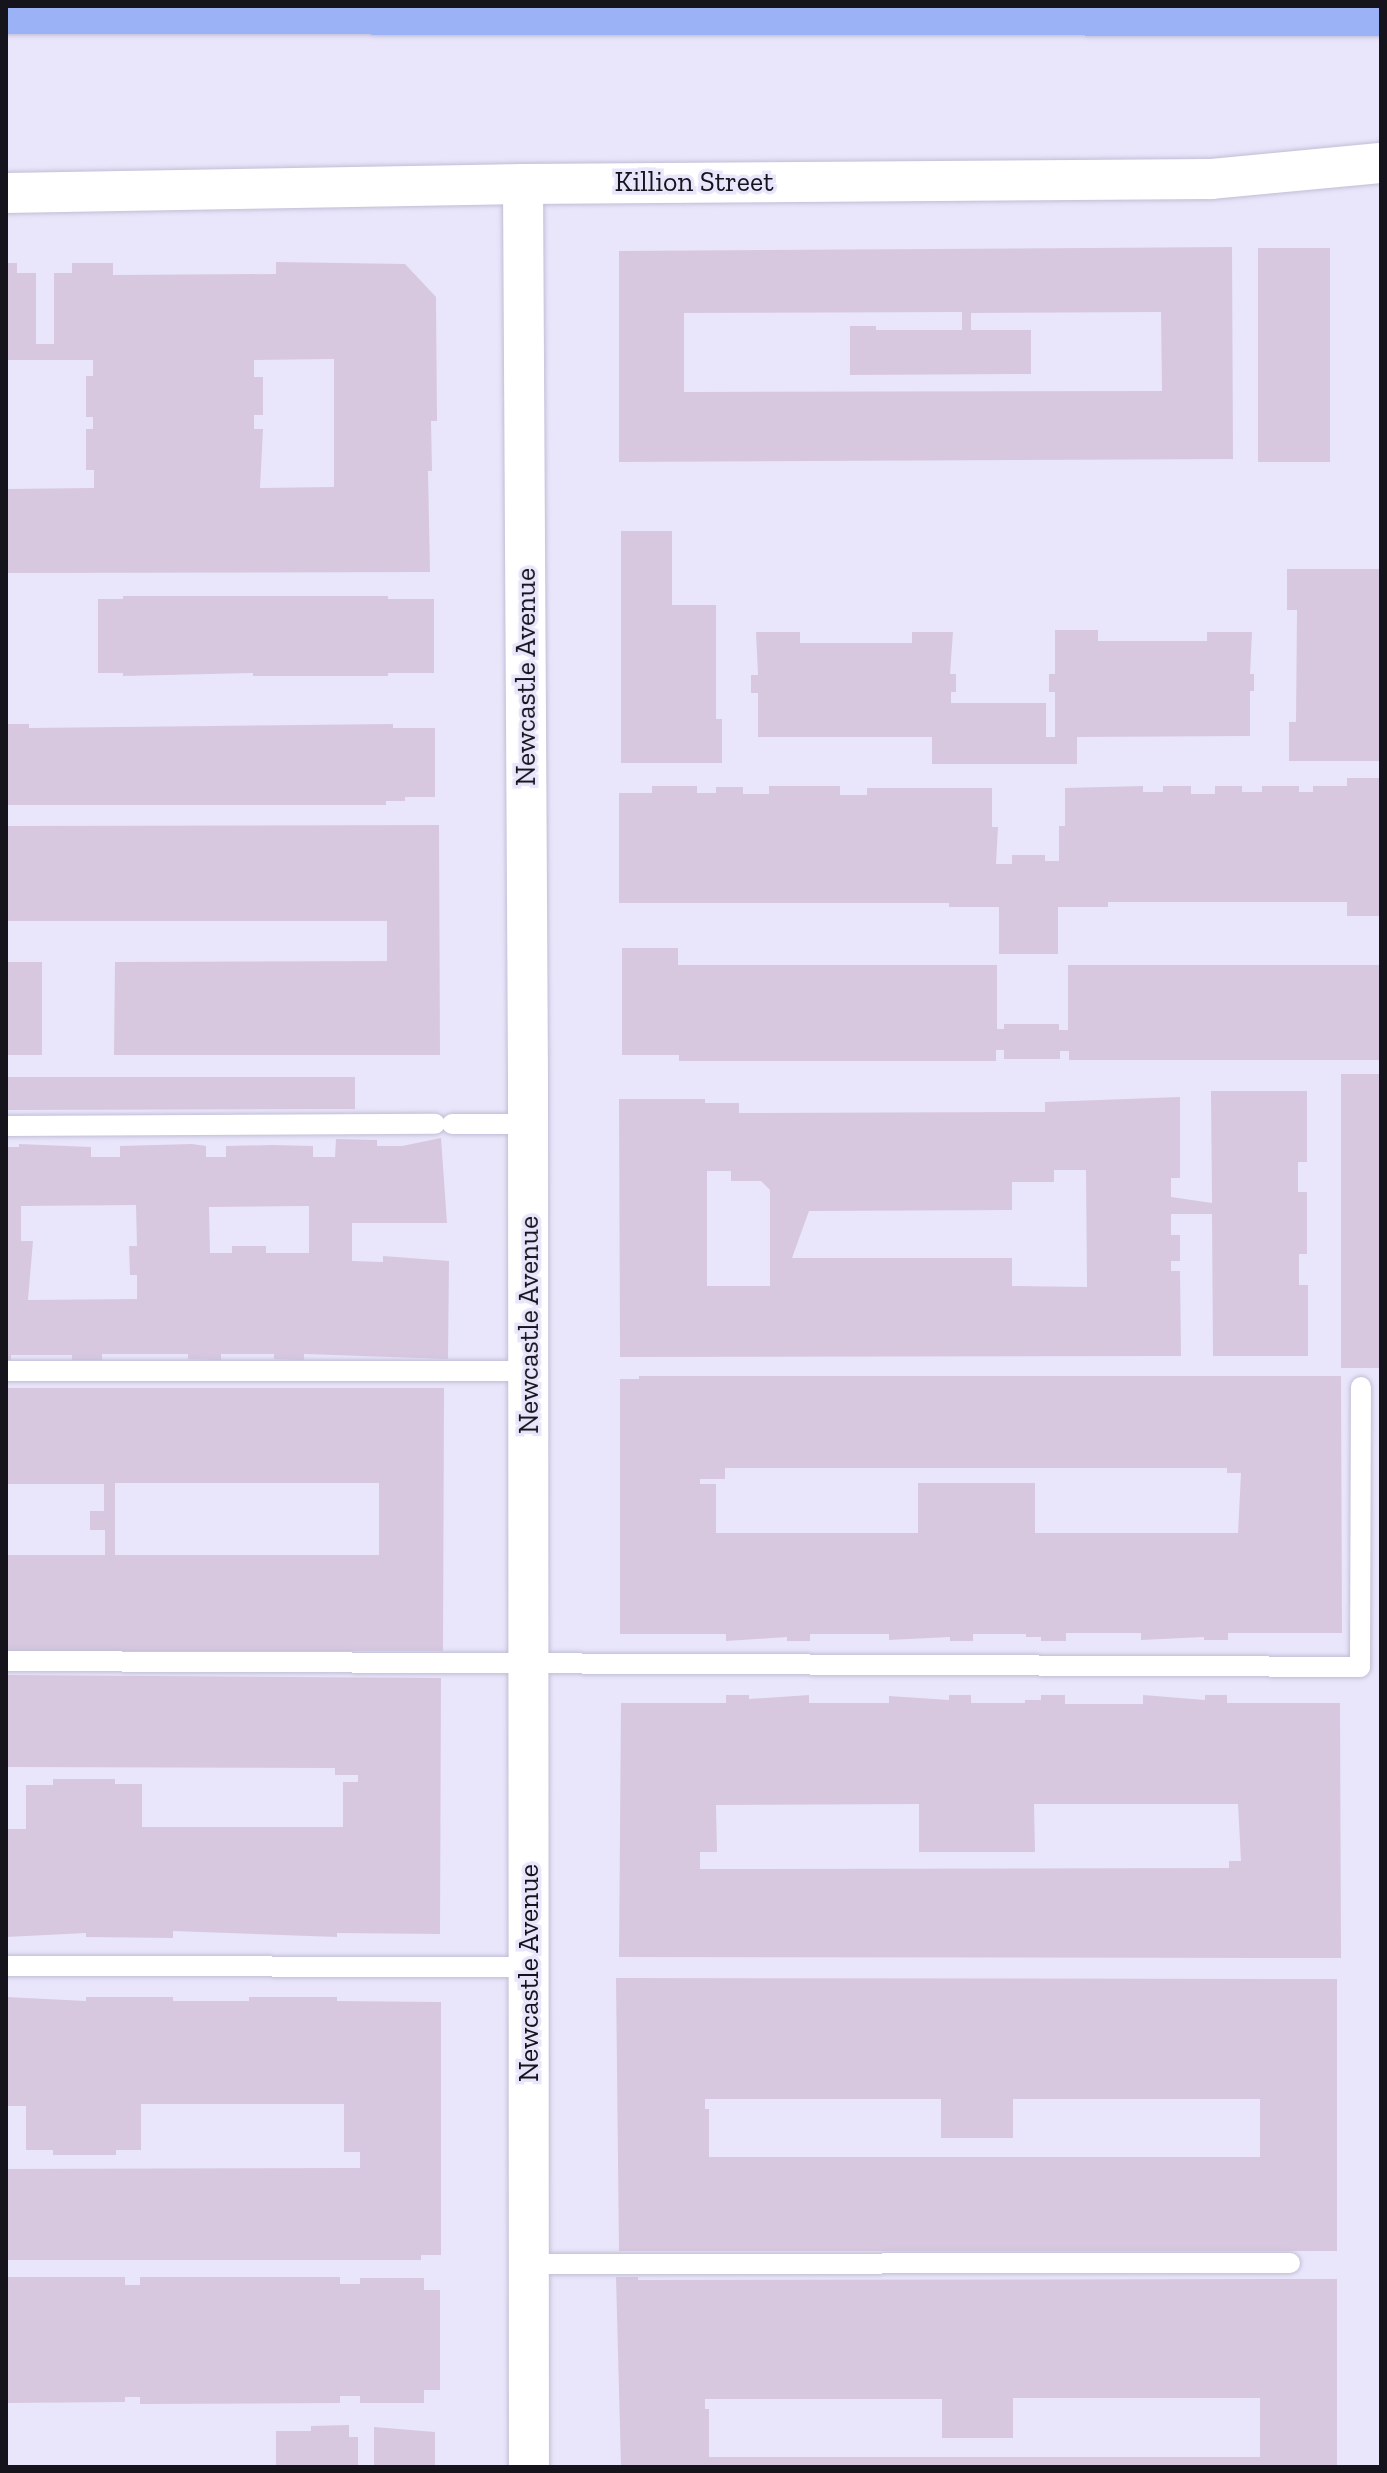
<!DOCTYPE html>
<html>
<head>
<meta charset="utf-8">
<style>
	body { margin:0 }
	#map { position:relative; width:1387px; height:2473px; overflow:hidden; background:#e9e6fb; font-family:"Zilla Slab",serif }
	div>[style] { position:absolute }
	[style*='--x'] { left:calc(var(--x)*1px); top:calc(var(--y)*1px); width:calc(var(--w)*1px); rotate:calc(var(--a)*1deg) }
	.building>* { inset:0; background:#d7c8df }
	.roads { filter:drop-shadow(0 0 2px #c1bdd6) drop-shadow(0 0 2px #c1bdd6) }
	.service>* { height:20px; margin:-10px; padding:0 10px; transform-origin:10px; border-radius:10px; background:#fff }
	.minor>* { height:40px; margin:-20px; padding:0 20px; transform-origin:20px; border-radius:20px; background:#fff }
	.motorway>* { height:44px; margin:-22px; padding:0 22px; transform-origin:22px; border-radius:22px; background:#9cb2f7 }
	span { translate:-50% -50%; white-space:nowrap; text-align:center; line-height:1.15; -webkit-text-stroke:7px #e9e6fb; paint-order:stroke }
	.street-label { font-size:28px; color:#15141d }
	.frame { position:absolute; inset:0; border:8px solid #15141d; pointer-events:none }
</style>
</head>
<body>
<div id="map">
	<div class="building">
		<i style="clip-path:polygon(evenodd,1232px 247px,1233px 459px,619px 462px,619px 251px,1232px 247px,962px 312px,962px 330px,876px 330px,876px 326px,850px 326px,850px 375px,1031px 374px,1031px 330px,971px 330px,971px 313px,1161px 312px,1162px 391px,684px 392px,684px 313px,962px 312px)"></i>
		<i style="clip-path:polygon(1258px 248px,1330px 248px,1330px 462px,1258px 462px)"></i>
		<i style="clip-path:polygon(evenodd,276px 262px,405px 264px,436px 297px,437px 421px,431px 421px,432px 471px,428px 471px,430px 572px,6px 573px,6px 489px,94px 488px,94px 470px,86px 470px,86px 429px,93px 429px,93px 417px,86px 417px,86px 376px,93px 376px,93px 360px,6px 360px,6px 263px,17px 263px,17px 273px,36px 273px,36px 344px,54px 344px,54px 273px,72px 273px,72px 263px,113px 263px,113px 275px,276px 274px,276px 262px,334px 359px,334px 487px,260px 488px,263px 429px,254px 429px,254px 415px,263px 415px,263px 377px,254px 377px,254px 360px,334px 359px)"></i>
		<i style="clip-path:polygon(621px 531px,672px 531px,672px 605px,716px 605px,716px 719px,722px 719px,722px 763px,621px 763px)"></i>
		<i style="clip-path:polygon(1287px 569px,1381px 569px,1381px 761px,1289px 761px,1289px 722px,1296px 722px,1297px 610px,1287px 610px)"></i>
		<i style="clip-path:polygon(123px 596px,388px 596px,388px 599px,434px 599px,434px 673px,388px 673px,388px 676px,253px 676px,253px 673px,123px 676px,123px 673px,98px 673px,98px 599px,123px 599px)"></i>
		<i style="clip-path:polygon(1055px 630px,1098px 630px,1098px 641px,1207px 641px,1207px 632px,1252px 632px,1250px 674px,1254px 674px,1254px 691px,1250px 691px,1250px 736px,1077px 737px,1077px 764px,932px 764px,932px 737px,758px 737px,758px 693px,751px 693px,751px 675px,758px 675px,756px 632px,800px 632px,800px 643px,912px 643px,912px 632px,953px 632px,950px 674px,956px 674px,956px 692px,951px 692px,951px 703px,1046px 703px,1046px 737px,1055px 737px,1055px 692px,1049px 692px,1049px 674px,1055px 674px)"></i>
		<i style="clip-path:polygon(6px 724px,29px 724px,29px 728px,393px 724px,393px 728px,435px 728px,435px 797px,405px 797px,405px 801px,386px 801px,386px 805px,6px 805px)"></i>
		<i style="clip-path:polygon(1347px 778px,1381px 778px,1381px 916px,1347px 916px,1347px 902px,1108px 902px,1108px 907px,1058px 907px,1058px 954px,999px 954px,999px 907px,949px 907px,949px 903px,619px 903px,619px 793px,652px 793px,652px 786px,697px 786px,697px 793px,716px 793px,716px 787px,743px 787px,743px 794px,769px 794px,769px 786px,840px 786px,840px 795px,867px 795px,867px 788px,992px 788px,992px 827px,998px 827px,996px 864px,1012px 864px,1012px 855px,1045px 855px,1045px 861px,1059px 861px,1059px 826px,1065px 826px,1065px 788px,1143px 786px,1143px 792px,1163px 792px,1163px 786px,1191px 786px,1191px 794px,1215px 794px,1215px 786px,1242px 786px,1242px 792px,1262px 792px,1262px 786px,1299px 786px,1299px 792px,1313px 792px,1313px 786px,1347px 786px)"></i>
		<i style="clip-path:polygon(439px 825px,440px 1055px,114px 1055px,115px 962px,387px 961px,387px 921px,6px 921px,6px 826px)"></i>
		<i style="clip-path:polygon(622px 948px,678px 948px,678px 965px,997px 965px,997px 1029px,1004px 1029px,1004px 1024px,1059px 1024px,1059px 1030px,1068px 1030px,1068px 965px,1381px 965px,1381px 1060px,1069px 1060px,1069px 1051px,1060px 1051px,1060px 1059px,1004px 1059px,1004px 1050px,996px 1050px,996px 1061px,679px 1061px,679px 1055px,622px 1055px)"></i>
		<i style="clip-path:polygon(6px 962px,42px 962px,42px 1055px,6px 1055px)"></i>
		<i style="clip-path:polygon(1341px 1074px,1381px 1074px,1381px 1368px,1341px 1368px)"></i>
		<i style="clip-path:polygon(6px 1077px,355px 1077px,355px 1109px,6px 1110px)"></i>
		<i style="clip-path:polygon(evenodd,1211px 1091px,1307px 1091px,1307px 1162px,1298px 1162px,1298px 1192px,1307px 1192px,1307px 1254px,1299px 1254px,1299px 1285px,1308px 1285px,1308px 1356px,1213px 1356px,1212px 1214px,1171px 1214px,1171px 1235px,1180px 1235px,1180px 1261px,1171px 1261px,1171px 1271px,1180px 1271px,1181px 1356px,620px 1357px,619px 1099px,705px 1099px,705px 1103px,739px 1103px,739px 1113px,1045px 1112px,1045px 1102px,1180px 1097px,1180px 1178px,1171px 1178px,1171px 1197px,1212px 1203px,1211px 1091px,1054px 1170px,1086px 1170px,1087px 1287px,1012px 1286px,1012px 1258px,792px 1258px,809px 1211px,1012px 1210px,1012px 1182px,1054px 1182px,1054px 1170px,1211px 1091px,707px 1171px,731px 1171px,731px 1181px,761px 1181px,770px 1190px,770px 1286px,707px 1286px,707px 1171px)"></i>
		<i style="clip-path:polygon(evenodd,441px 1138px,447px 1223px,352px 1223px,352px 1261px,383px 1262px,383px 1256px,449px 1261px,448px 1359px,304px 1354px,304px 1360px,274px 1359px,274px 1354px,221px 1354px,221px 1360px,188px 1359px,188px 1354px,102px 1354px,102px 1360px,72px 1360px,72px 1355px,11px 1355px,11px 1360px,6px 1360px,6px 1147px,19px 1147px,19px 1144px,91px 1147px,91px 1157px,120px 1157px,120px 1146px,192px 1144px,206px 1146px,206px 1157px,226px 1157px,226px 1146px,273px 1145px,313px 1146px,313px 1157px,335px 1157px,336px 1139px,377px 1140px,377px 1146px,402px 1146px,441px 1138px,136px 1205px,137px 1246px,129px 1246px,130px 1275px,137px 1275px,137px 1299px,28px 1300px,33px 1241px,21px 1241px,21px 1206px,136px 1205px,441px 1138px,309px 1206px,309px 1253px,266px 1253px,266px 1246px,232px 1246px,232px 1253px,210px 1253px,209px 1207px,309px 1206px)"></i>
		<i style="clip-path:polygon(evenodd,639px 1376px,1341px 1376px,1342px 1633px,1228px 1633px,1228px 1640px,1204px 1640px,1204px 1637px,1141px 1640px,1141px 1633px,1066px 1633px,1066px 1641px,1041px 1641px,1041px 1637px,1026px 1637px,1026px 1634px,973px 1634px,973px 1641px,950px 1641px,950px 1637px,889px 1640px,889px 1634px,810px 1634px,810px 1641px,787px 1641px,787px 1637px,726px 1641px,726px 1634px,620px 1634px,620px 1379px,639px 1379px,639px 1376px,725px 1468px,1227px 1468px,1227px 1473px,1241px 1473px,1238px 1533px,1035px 1533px,1035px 1483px,918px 1483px,918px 1533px,716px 1533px,716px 1484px,700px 1484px,700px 1479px,725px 1479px,725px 1468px)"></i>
		<i style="clip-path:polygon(evenodd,6px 1388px,444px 1388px,443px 1651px,6px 1651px,6px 1555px,105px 1555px,105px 1530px,90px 1530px,90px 1511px,104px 1511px,104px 1484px,6px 1484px,6px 1388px,115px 1483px,379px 1483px,379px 1555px,115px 1555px,115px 1483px)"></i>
		<i style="clip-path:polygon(6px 1675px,441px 1678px,440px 1934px,337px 1933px,337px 1937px,173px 1931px,173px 1938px,86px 1937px,86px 1933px,6px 1937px,6px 1829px,26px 1829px,26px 1785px,53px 1785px,53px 1779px,115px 1779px,115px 1784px,142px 1784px,142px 1827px,343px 1827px,343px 1782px,358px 1782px,358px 1775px,335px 1775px,335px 1768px,6px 1767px)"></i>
		<i style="clip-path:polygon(evenodd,726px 1695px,749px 1695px,749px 1699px,809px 1695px,809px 1703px,889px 1703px,889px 1696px,949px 1700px,949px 1695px,971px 1695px,971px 1703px,1025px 1703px,1025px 1700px,1041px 1700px,1041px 1695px,1065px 1695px,1065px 1704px,1143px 1704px,1143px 1695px,1205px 1700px,1205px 1695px,1227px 1695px,1227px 1703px,1340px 1703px,1341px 1958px,619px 1957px,621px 1703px,726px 1703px,726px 1695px,919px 1804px,919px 1852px,1035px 1852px,1034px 1804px,1238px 1804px,1241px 1861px,1229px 1861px,1229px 1868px,700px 1869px,700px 1852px,717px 1852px,716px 1805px,919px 1804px)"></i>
		<i style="clip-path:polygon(evenodd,616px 1978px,1337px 1979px,1337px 2251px,619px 2251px,616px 1978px,705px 2099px,941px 2099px,941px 2138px,1013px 2138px,1013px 2099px,1260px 2099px,1260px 2157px,709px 2157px,709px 2109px,705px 2109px,705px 2099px)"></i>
		<i style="clip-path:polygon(6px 1997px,86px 2001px,86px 1997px,173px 1997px,173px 2001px,249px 2001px,249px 1997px,337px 1997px,337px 2001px,441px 2002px,441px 2255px,421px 2255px,421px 2260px,6px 2260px,6px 2169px,360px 2168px,360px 2152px,344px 2152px,344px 2104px,141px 2104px,141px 2150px,116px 2150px,116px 2155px,53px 2155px,53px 2150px,26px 2150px,26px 2106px,6px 2106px)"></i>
		<i style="clip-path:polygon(6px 2277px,125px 2277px,125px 2285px,140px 2285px,140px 2277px,340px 2277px,340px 2284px,360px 2284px,360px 2278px,424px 2278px,424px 2290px,440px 2290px,440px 2390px,424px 2390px,424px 2403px,360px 2403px,360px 2396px,340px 2396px,340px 2403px,140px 2404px,140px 2397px,125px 2397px,125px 2402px,6px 2403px)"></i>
		<i style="clip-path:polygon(evenodd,616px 2277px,638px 2277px,638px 2280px,1337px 2279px,1337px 2467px,621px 2467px,616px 2277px,1013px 2398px,1260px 2398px,1260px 2457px,709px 2457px,709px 2409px,705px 2409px,705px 2399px,942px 2399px,942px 2438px,1013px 2438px,1013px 2398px)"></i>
		<i style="clip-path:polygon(349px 2425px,349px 2437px,358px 2437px,358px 2467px,276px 2467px,276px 2431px,311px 2431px,311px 2426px)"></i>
		<i style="clip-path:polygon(374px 2427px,435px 2432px,435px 2467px,374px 2467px)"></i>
	</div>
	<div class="roads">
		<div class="service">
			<i style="--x:452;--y:1124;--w:76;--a:0"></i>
			<i style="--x:6;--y:1126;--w:429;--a:-0.3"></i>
			<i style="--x:6;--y:1371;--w:523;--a:0"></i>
			<i style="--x:6;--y:1661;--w:1354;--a:0.25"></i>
			<i style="--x:1360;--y:1667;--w:280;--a:-89.8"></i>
			<i style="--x:6;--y:1966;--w:524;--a:0.11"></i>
			<i style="--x:529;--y:2264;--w:761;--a:-0.08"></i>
		</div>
		<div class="minor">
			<i style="--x:523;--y:184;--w:901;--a:89.68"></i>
			<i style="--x:528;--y:1085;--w:1382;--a:89.96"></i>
			<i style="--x:6;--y:193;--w:517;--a:-1"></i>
			<i style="--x:523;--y:184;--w:688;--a:-0.42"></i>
			<i style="--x:1211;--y:179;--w:171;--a:-5.4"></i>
		</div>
		<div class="motorway">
			<i style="--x:6;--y:12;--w:1375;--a:0.08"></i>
		</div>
	</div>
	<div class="street-label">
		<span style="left:694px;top:182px">Killion Street</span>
		<span style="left:526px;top:677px;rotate:-90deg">Newcastle Avenue</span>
		<span style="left:529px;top:1325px;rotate:-90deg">Newcastle Avenue</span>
		<span style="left:529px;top:1973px;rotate:-90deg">Newcastle Avenue</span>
	</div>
	<div class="frame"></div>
</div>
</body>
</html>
